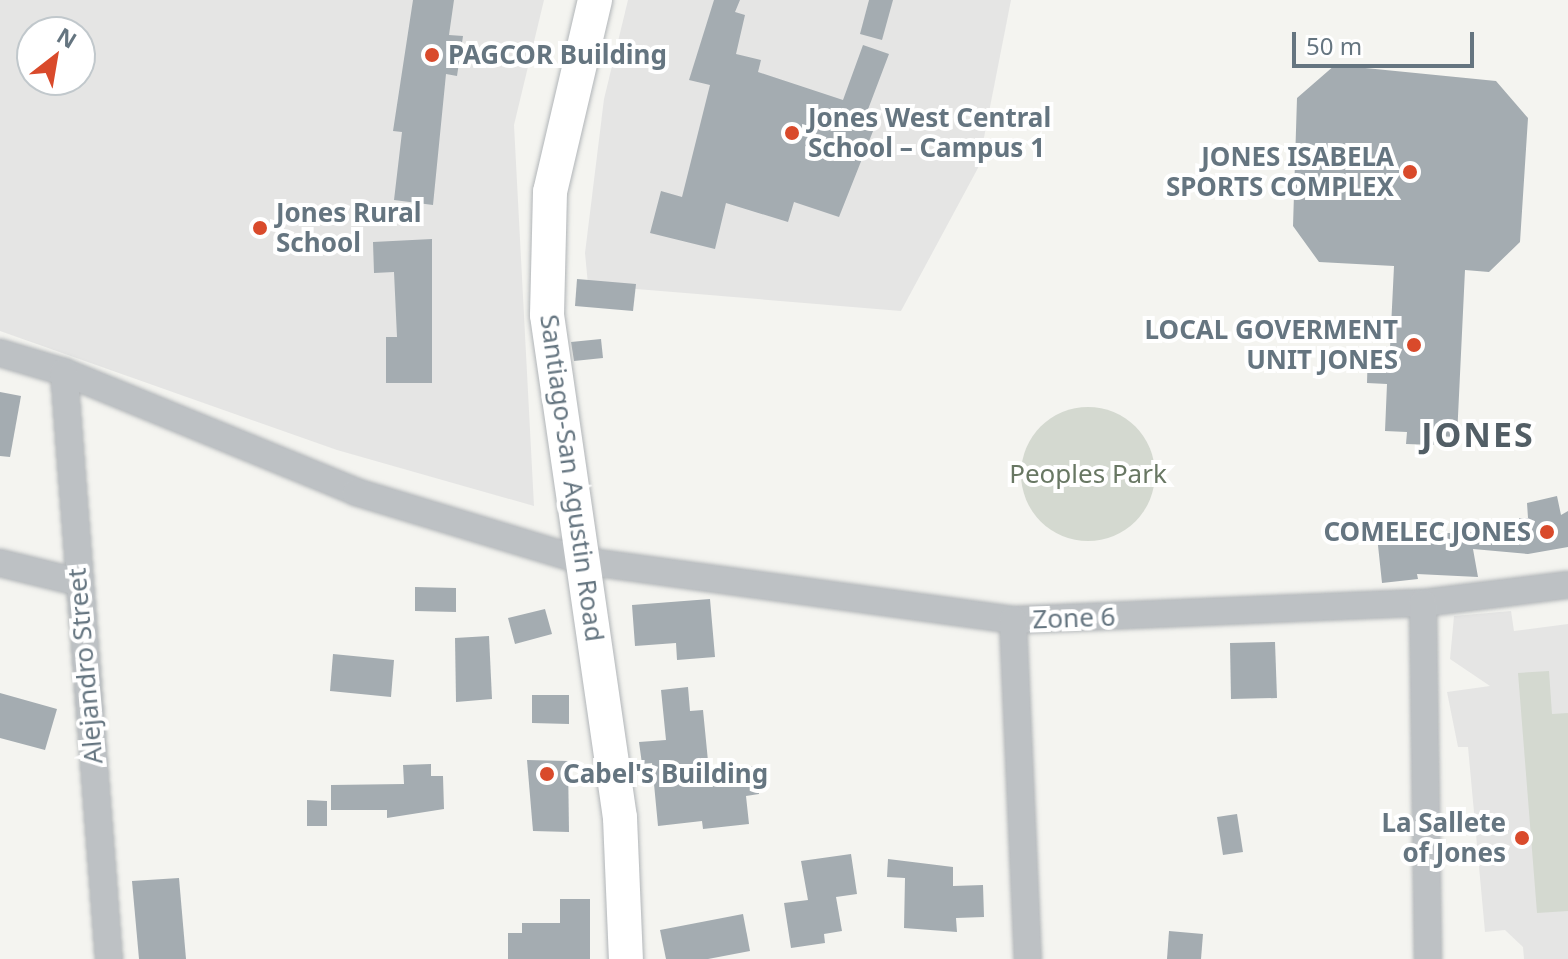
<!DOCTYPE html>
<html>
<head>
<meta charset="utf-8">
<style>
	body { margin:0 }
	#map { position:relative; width:1568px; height:959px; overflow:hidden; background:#f4f4f0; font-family:"Noto Sans",sans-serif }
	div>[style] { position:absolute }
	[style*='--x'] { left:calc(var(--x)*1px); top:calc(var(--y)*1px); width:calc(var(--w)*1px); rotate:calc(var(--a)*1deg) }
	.built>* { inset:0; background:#e5e5e4 }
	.green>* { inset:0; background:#d4d9d0 }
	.round { border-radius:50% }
	.building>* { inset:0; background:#a4acb1 }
	.roads { filter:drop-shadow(0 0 2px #b1b5b8) drop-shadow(0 0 2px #b1b5b8) }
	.minor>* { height:26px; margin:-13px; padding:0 13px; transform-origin:13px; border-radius:13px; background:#bdc1c4 }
	.major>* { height:34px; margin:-17px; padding:0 17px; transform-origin:17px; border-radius:17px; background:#fff }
	.dots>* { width:22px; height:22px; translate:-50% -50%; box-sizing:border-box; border:4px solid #fff; border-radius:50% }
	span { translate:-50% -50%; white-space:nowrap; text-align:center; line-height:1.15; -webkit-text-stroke:8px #fff; paint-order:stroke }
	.poi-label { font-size:26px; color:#657580; font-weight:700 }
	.left { translate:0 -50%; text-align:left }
	.right { translate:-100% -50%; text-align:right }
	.park-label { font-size:26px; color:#687763 }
	.street-label { font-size:26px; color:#657580 }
	.district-label { font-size:34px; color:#525e65; font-weight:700; letter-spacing:2px }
	.north { position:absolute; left:16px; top:16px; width:80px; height:80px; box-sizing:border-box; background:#fff; border:2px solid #c1c8cc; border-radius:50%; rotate:31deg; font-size:22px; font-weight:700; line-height:32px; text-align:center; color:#657580 }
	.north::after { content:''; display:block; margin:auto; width:28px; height:36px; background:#d94a2b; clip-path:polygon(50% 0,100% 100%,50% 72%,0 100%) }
	.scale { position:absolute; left:1292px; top:32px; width:182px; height:36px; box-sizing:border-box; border:4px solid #657580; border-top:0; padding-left:10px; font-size:24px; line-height:28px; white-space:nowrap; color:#657580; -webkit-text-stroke:6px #fff; paint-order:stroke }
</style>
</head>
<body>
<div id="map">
	<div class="built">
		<i style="clip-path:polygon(evenodd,0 0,544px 0,514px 125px,534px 506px,337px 450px,0 331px,0 0,32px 32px,80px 32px,80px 80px,32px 80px,32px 32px)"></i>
		<i style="clip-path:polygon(628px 0,1011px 0,978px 168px,901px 311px,588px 285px,585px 253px,604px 99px)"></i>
		<i style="clip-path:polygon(1511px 611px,1514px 631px,1568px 624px,1568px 959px,1524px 959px,1523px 947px,1505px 930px,1485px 932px,1468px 747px,1458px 747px,1447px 692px,1490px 686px,1450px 659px,1454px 616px)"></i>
	</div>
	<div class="green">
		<i class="round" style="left:1021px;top:407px;width:134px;height:134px"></i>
		<i style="clip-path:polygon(1549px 671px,1552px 714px,1568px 713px,1568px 911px,1537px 913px,1518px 673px)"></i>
	</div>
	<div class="building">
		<i style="clip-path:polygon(413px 0,454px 0,449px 35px,463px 36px,457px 76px,446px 74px,433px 205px,394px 200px,402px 132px,393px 131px)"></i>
		<i style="clip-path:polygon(714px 0,740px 0,735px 12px,745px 15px,736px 54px,761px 60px,758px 72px,843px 100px,863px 45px,889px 54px,867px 112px,879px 116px,839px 217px,794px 202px,788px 222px,726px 203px,715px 249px,650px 233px,661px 191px,682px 197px,710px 85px,689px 80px)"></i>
		<i style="clip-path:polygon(869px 0,893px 0,882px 40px,860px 34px)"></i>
		<i style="clip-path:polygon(1335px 65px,1496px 81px,1528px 118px,1520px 242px,1489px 272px,1465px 270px,1457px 437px,1434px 436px,1434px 445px,1406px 444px,1407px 432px,1385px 431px,1387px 384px,1367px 383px,1368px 346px,1390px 348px,1394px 266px,1319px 262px,1293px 226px,1297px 98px)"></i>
		<i style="clip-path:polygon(432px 239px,432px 383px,386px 383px,386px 337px,397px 337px,394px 272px,374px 273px,373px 242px)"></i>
		<i style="clip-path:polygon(577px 279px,636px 284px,633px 311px,575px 306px)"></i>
		<i style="clip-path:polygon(601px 339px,603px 358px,574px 361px,571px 342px)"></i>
		<i style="clip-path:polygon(0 392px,21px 396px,10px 457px,0 456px)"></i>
		<i style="clip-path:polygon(1557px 496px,1561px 515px,1568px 511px,1568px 547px,1528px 554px,1473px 549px,1478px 577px,1417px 574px,1418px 579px,1382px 583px,1377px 536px,1497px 531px,1495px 519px,1528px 518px,1527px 503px)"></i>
		<i style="clip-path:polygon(415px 587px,456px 588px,456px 612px,415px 611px)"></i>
		<i style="clip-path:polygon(710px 599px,715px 657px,677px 660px,676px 643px,635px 646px,632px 605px)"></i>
		<i style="clip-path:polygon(545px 609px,552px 634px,515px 644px,508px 618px)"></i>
		<i style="clip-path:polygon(489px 636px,492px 699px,456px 702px,455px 638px)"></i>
		<i style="clip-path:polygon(1275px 642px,1277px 698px,1231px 699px,1230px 643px)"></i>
		<i style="clip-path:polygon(333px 654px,394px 660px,391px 697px,330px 691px)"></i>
		<i style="clip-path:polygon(688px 687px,690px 711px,703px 710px,709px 771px,757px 766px,759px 794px,746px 796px,749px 824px,703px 829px,702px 821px,658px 826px,652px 763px,642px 764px,639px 742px,666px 740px,661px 690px)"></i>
		<i style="clip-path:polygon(0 693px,57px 709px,45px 750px,0 738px)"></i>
		<i style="clip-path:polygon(532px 695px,569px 695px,569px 724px,532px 723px)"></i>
		<i style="clip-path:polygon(527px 760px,568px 761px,569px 832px,533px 831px)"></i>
		<i style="clip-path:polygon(431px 764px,431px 776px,443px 776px,444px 809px,387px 818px,387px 810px,331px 810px,331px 785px,404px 784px,403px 765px)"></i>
		<i style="clip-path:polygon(307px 800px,327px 801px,327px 826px,307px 826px)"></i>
		<i style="clip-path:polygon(1237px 814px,1243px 852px,1223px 855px,1217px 817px)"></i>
		<i style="clip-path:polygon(851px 854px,857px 894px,836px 897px,842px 931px,824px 934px,825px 943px,791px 948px,784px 903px,808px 900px,801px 861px)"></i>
		<i style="clip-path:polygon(888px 859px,953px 867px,953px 886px,983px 885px,984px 917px,956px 918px,957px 932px,904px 928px,905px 878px,887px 877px)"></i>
		<i style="clip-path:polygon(179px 878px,186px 959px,139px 959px,132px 881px)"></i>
		<i style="clip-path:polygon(560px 899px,590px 899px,590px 959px,508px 959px,508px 933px,522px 933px,522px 923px,560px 923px)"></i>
		<i style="clip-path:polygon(743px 914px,750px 951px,708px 959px,666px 959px,660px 930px)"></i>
		<i style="clip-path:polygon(1169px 931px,1203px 934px,1201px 959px,1167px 959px)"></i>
	</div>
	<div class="roads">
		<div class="minor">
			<i style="--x:0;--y:353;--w:67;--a:16.5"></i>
			<i style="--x:64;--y:372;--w:316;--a:22.3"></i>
			<i style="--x:356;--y:492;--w:237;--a:16.9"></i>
			<i style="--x:583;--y:561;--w:434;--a:7.8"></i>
			<i style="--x:1013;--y:620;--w:410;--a:-2.4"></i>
			<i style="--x:1423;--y:603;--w:146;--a:-7.1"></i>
			<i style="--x:64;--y:372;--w:589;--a:85.62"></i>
			<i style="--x:0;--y:563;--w:80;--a:13.7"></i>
			<i style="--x:1423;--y:603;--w:356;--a:89.2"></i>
			<i style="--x:1013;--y:620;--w:339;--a:87.5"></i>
		</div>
		<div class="major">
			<i style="--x:595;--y:0;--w:197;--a:103.2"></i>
			<i style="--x:550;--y:192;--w:123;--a:91.4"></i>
			<i style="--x:547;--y:315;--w:508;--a:81.74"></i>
			<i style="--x:620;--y:818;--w:141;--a:87.6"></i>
		</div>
	</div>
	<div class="dots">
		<i style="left:432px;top:55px;background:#d94a2b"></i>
		<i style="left:792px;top:133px;background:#d94a2b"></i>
		<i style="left:1410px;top:172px;background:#d94a2b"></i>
		<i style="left:260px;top:228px;background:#d94a2b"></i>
		<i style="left:1414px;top:345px;background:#d94a2b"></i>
		<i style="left:1547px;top:532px;background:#d94a2b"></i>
		<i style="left:547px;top:774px;background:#d94a2b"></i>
		<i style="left:1522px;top:838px;background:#d94a2b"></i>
	</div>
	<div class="poi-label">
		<span class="left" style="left:448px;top:55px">PAGCOR Building</span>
		<span class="left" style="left:808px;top:133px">Jones West Central<br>School – Campus 1</span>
		<span class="right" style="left:1394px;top:172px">JONES ISABELA<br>SPORTS COMPLEX</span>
		<span class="left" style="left:276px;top:228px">Jones Rural<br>School</span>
		<span class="right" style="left:1398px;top:345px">LOCAL GOVERMENT<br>UNIT JONES</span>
		<span class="right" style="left:1531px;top:532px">COMELEC JONES</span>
		<span class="left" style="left:563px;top:774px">Cabel's Building</span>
		<span class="right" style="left:1506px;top:838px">La Sallete<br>of Jones</span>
	</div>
	<div class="park-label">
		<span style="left:1088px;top:474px">Peoples Park</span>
	</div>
	<div class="street-label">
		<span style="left:572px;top:478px;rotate:82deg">Santiago-San Agustin Road</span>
		<span style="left:1074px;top:618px;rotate:-2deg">Zone 6</span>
		<span style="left:85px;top:666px;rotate:-95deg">Alejandro Street</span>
	</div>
	<div class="district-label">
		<span style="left:1478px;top:435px">JONES</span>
	</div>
	<div class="north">N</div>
	<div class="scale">50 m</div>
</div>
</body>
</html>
